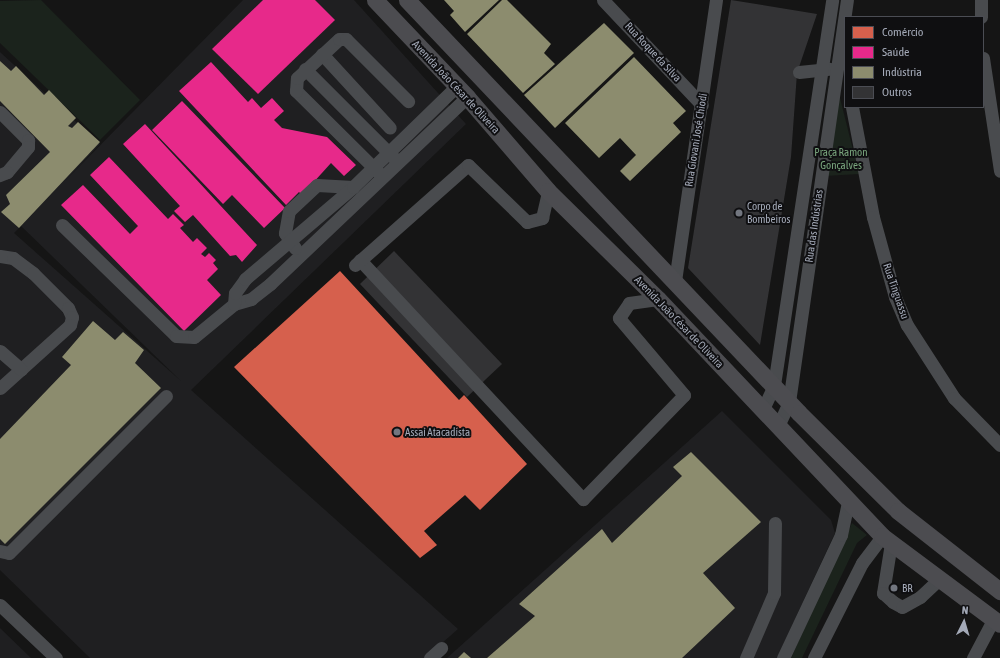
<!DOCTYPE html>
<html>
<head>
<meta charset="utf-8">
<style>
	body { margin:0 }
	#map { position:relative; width:1000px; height:658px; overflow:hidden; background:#151515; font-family:"Asap Condensed",sans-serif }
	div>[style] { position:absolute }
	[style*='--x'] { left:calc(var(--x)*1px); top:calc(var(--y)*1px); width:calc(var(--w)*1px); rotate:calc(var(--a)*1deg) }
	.built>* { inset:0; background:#1f1f21 }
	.green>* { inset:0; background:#1b231c }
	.shops>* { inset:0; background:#d6604d }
	.health>* { inset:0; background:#e7298a }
	.industry>* { inset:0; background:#8c8c6e }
	.building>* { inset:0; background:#333335 }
	.minor>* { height:13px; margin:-6.5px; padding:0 6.5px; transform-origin:6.5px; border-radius:6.5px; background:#494b4e }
	.major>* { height:17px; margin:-8.5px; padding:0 8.5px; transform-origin:8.5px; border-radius:8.5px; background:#4c4c50 }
	.dots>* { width:11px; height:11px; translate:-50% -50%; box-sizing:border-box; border:2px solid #0f0f11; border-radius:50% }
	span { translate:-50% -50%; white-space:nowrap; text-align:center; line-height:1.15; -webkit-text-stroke:4px #0f0f11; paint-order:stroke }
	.street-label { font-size:11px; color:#a4aab8 }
	.park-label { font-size:11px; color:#79a57d }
	.poi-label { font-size:11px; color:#a4aab8 }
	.left { translate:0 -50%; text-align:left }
	.legend { position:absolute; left:844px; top:16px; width:140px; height:92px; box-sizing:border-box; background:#0f0f11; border:1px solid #4b4d54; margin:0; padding:5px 7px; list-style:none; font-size:12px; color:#a4aab8 }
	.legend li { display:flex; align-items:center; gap:8px; height:20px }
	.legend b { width:20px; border:1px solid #4b4d54 }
	.north { position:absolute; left:944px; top:602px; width:40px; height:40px; -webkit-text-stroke:3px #0f0f11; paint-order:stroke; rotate:5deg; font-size:11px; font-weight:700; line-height:16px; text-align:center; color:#a4aab8 }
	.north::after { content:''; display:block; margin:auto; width:14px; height:18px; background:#a4aab8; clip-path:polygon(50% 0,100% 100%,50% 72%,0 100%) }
</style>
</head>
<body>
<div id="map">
	<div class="built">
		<i style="clip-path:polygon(evenodd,243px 0,354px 0,466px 124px,191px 390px,458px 629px,425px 658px,90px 658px,0 570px,0 52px,100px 144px,65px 181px,243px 0,21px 226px,181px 381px,14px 233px,21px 226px)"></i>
		<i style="clip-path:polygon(722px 411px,831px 520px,835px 533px,777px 658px,447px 658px)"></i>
		<i style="clip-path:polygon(0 628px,31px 658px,0 658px)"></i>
	</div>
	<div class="green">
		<i style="clip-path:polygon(41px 0,140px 100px,100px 140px,0 43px,0 1px)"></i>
		<i style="clip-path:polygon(837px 86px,859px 174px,824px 176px)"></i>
		<i style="clip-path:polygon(852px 523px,867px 535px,857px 543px,802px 658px,791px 658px)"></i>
	</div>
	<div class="shops">
		<i style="clip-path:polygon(340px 271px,459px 400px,464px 395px,527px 464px,480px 510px,465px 495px,424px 531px,437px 545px,420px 558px,234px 367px)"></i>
	</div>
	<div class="health">
		<i style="clip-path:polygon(263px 0,315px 0,335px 20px,258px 94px,212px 49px)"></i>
		<i style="clip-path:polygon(211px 62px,248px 102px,252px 98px,261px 108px,272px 98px,284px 111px,274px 120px,282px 128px,327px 137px,356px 165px,344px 176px,331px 163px,302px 195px,299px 192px,286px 205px,179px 91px)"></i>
		<i style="clip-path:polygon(182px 101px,285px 208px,264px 228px,232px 195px,223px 204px,152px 130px)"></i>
		<i style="clip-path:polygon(145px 124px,257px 245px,242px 262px,236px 255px,230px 256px,193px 215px,185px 222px,174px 211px,180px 206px,123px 144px)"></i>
		<i style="clip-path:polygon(109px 157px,168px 219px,173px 214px,184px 225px,180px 228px,193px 242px,197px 238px,207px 248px,201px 254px,205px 257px,209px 253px,216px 260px,213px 263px,218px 269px,207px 280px,221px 295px,184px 331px,61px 205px,83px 185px,130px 234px,138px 226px,90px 175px)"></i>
	</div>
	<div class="industry">
		<i style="clip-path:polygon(444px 0,499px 0,465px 32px,450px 15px,454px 11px)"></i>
		<i style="clip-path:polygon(502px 0,507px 0,551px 44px,544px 53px,555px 64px,523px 93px,467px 34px)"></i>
		<i style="clip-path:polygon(604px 23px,634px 53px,555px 128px,524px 95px)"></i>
		<i style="clip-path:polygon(634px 57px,686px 111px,673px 123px,681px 132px,630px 181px,620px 171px,636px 155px,620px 138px,599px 158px,565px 123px)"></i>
		<i style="clip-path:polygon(0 61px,11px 71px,16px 66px,44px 95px,49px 90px,76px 118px,68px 126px,72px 128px,78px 122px,100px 142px,19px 228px,1px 212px,10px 204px,6px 195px,50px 152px,0 101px)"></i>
		<i style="clip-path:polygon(93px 321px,115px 340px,123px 332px,144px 350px,135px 363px,161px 388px,5px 544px,0 539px,0 439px,71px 365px,62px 357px)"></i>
		<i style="clip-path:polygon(691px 452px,761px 522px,703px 573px,735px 608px,682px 658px,487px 658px,535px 616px,519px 604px,602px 529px,612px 543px,682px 476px,673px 467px)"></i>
		<i style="clip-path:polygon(464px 652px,471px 658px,458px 658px)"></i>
	</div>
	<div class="building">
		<i style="clip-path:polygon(731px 0,817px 14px,797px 73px,791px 157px,760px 345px,688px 268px)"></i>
		<i style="clip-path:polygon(394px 251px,502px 364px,467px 397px,360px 284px)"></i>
	</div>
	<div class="minor">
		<i style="--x:603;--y:0;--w:144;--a:46.7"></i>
		<i style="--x:981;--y:0;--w:17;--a:90"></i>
		<i style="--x:322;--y:54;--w:100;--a:47.4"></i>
		<i style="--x:983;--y:58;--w:114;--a:81.4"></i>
		<i style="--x:305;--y:69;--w:126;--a:45"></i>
		<i style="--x:799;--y:72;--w:30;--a:-6"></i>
		<i style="--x:852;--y:107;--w:112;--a:79.2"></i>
		<i style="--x:873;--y:217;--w:83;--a:74.6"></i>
		<i style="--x:895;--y:297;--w:30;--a:67"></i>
		<i style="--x:907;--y:325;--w:87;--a:57.2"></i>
		<i style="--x:954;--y:398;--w:66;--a:45.6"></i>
		<i style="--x:0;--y:112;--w:40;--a:45"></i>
		<i style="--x:28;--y:140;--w:7;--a:90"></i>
		<i style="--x:28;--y:147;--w:33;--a:130"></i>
		<i style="--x:7;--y:172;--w:8;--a:157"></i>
		<i style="--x:379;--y:173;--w:117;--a:-135.3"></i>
		<i style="--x:296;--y:91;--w:13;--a:-86"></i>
		<i style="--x:297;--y:78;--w:57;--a:-42.9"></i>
		<i style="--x:339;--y:39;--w:7;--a:0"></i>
		<i style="--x:346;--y:39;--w:88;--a:45"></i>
		<i style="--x:62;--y:225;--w:159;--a:44.2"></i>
		<i style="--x:176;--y:336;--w:18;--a:3"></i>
		<i style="--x:194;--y:337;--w:52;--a:-39.5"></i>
		<i style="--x:234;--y:304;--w:18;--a:-16"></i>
		<i style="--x:251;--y:299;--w:24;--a:-38"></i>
		<i style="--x:270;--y:284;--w:272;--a:-43.5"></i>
		<i style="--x:295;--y:248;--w:18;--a:-124"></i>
		<i style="--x:285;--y:233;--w:22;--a:-80"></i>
		<i style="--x:289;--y:211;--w:38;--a:-43"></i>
		<i style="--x:317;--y:185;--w:36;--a:3"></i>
		<i style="--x:0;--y:256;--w:13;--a:9"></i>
		<i style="--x:13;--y:258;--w:25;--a:37"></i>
		<i style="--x:33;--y:273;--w:49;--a:45"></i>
		<i style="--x:68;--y:308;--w:10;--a:66"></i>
		<i style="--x:72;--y:317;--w:8;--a:104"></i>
		<i style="--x:70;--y:325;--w:94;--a:138"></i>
		<i style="--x:360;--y:260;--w:327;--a:47"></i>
		<i style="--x:583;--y:499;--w:145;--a:-45.8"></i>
		<i style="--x:684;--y:395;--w:101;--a:-130.2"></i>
		<i style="--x:619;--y:318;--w:18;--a:-56"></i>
		<i style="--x:629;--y:303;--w:29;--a:-8"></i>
		<i style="--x:355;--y:265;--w:151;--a:-41.5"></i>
		<i style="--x:468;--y:165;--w:82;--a:44"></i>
		<i style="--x:527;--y:222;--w:16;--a:-15"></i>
		<i style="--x:542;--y:218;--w:28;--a:-77"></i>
		<i style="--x:675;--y:281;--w:284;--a:-81.7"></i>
		<i style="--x:234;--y:304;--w:11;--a:-85"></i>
		<i style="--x:235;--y:293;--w:17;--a:-54"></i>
		<i style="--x:245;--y:279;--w:142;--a:-40.4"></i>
		<i style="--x:353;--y:187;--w:145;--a:-44.2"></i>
		<i style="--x:0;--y:351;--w:28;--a:41"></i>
		<i style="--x:763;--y:409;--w:26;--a:-65"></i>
		<i style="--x:774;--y:385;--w:389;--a:-81.4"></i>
		<i style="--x:778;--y:426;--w:26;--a:-65"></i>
		<i style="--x:789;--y:402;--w:406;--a:-81.8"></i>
		<i style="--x:891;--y:543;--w:51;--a:99.1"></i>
		<i style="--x:883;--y:593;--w:13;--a:42"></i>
		<i style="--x:893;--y:602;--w:10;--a:29"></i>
		<i style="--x:902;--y:607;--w:21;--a:-29"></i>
		<i style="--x:920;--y:597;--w:26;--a:-43"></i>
		<i style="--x:0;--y:551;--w:9;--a:13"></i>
		<i style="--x:9;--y:553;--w:222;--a:-45"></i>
		<i style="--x:0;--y:605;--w:77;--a:43.4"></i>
		<i style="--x:430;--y:658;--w:15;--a:-42"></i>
		<i style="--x:746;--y:658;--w:71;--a:-66.7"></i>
		<i style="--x:774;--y:593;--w:70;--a:-89.2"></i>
		<i style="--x:783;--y:658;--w:136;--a:-64.8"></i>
		<i style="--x:841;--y:535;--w:35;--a:-78"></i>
		<i style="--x:814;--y:658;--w:106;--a:-63.2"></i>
		<i style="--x:862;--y:563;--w:34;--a:-53"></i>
		<i style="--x:973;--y:658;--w:43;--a:-62.2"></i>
	</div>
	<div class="major">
		<i style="--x:375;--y:0;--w:134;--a:46.5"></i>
		<i style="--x:467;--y:97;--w:124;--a:49.2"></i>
		<i style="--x:548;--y:191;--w:154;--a:44.5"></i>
		<i style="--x:658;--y:299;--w:326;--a:46.6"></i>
		<i style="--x:882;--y:536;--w:147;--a:36.7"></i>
		<i style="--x:407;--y:0;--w:569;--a:46.49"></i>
		<i style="--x:799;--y:413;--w:139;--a:44.7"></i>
		<i style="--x:898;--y:511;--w:130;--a:38.1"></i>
	</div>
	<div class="dots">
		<i style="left:739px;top:213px;background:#72767f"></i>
		<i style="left:397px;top:432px;background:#72767f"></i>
		<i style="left:894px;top:588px;background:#72767f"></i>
	</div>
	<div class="street-label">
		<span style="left:653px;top:52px;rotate:47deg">Rua Roque da Silva</span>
		<span style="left:456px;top:87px;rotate:47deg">Avenida João César de Oliveira</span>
		<span style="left:696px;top:140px;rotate:-81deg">Rua Giovani José Chiodi</span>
		<span style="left:814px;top:226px;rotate:-82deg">Rua das Indústrias</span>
		<span style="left:896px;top:291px;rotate:71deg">Rua Tinguassu</span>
		<span style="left:679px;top:322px;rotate:46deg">Avenida João César de Oliveira</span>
	</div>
	<div class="park-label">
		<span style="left:841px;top:159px">Praça Ramon<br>Gonçalves</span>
	</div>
	<div class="poi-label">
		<span class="left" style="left:747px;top:213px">Corpo de<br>Bombeiros</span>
		<span class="left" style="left:405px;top:432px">Assaí Atacadista</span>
		<span class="left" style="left:902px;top:588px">BR</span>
	</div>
	<ul class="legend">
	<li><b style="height:11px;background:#d6604d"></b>Comércio</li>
	<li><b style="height:11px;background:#e7298a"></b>Saúde</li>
	<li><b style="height:11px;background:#8c8c6e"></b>Indústria</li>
	<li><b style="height:11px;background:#333335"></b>Outros</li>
	</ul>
	<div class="north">N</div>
</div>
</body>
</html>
